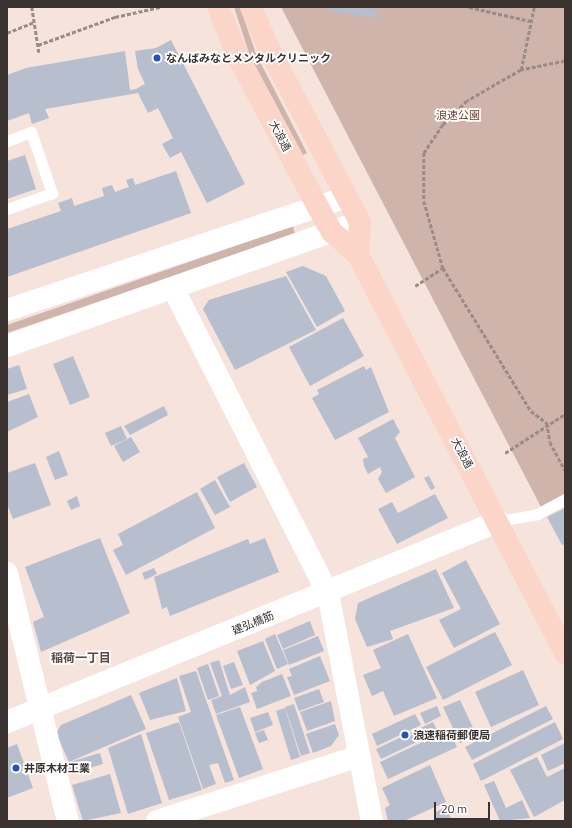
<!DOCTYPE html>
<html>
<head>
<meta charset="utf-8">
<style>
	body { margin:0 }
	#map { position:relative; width:572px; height:828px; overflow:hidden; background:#f5e3dc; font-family:"Titillium Web","Noto Sans JP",sans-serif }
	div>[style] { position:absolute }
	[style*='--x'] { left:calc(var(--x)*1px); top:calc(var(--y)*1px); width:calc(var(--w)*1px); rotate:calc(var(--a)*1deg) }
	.green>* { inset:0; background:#ceb4ab }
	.building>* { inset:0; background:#b7becd }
	.path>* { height:2.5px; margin-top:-1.25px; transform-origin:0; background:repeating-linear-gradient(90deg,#998c87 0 4px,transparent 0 6px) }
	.lane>* { height:11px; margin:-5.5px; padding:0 5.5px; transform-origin:5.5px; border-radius:5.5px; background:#fff }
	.street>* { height:22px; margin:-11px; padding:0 11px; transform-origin:11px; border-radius:11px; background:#fff }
	.secondary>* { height:22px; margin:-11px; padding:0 11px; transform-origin:11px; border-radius:11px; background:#fff }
	.primary>* { height:22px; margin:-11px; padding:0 11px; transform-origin:11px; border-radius:11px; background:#fbd5c7 }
	.dots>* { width:11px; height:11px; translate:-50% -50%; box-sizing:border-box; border:2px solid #fff; border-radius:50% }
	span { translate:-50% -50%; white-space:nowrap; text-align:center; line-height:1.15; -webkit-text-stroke:3.5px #fff; paint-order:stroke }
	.poi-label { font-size:11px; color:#3a3330; font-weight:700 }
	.left { translate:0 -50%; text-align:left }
	.park-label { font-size:11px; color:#743d28 }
	.street-label { font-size:11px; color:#3a3330 }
	.neighbourhood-label { font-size:12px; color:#584943; font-weight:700 }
	.frame { position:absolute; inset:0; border:8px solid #3a3330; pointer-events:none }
	.scale { position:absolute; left:434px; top:802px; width:56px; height:18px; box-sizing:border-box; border:2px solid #3a3330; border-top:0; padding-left:5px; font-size:12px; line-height:14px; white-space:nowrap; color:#3a3330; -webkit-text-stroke:3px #fff; paint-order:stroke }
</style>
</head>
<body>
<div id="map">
	<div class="green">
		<i style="clip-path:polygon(234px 7px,240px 7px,256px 54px,307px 153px,303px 155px,250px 56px)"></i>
		<i style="clip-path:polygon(281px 7px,565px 7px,565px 494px,541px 507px)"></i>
		<i style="clip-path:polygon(293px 226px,295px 234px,7px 333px,7px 325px)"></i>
	</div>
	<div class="building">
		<i style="clip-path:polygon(331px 7px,359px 7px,378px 10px,377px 18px,330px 11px)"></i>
		<i style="clip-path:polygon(171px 40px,245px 184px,207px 203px,181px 152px,170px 158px,162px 144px,173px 138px,158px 108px,148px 113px,138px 93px,45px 109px,49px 118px,32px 124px,29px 113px,7px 121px,7px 75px,26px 68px,125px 51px,130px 90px,136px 89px,145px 84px,138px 69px,135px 51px,156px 48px)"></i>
		<i style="clip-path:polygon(25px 155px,36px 189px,7px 199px,7px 161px)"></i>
		<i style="clip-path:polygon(176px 171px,191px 213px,7px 277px,7px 229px,61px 211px,58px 203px,72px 198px,74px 206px,104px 196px,102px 188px,112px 185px,115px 192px,129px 187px,126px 180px,133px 178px,135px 185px)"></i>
		<i style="clip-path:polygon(303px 266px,326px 276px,345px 311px,317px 327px,286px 272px)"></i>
		<i style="clip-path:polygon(286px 276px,316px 330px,235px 370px,203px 309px,209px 300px)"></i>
		<i style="clip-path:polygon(343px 318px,364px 356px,310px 386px,289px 347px)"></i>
		<i style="clip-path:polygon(73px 356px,90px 397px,70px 405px,53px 364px)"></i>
		<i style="clip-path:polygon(19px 365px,27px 389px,7px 395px,7px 369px)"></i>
		<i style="clip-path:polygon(364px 366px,366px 370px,371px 367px,389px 412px,335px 440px,312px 398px,319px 394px,317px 390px)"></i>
		<i style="clip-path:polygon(29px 394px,38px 417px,7px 432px,7px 402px)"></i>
		<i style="clip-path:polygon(164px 406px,168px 415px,130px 435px,124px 426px)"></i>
		<i style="clip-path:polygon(393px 419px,400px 432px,395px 438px,415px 477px,386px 493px,378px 479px,382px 472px,380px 467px,368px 474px,364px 466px,363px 459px,368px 457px,358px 438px)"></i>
		<i style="clip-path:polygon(121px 426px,127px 439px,111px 446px,105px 433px)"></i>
		<i style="clip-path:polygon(131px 437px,140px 452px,123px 462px,114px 446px)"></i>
		<i style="clip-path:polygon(59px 451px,68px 475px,55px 480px,46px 457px)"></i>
		<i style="clip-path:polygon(35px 463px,51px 505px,13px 519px,7px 504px,7px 473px)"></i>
		<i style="clip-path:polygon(244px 463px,257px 487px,230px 502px,217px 477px)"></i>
		<i style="clip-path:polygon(429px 476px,435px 488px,431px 490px,424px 478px)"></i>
		<i style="clip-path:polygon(215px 480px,230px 507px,215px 515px,200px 489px)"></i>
		<i style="clip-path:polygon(197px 492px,215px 528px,126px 575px,113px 550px,123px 545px,118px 534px)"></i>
		<i style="clip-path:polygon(435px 494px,448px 518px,397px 544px,378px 509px,392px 502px,398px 513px)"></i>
		<i style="clip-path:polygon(77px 496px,80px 506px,71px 510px,67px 501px)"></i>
		<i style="clip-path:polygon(565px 508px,565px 544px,562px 545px,547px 517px)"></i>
		<i style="clip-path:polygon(100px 538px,130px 613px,41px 652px,33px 622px,44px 617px,25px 567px)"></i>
		<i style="clip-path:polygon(265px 538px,279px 572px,170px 616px,167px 607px,162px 609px,154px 577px,248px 539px,250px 544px)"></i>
		<i style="clip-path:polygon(466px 560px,500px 624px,454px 648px,439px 620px,461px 609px,442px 573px)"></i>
		<i style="clip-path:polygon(154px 568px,157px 574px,145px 580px,142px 573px)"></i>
		<i style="clip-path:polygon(436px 569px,454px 608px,390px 631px,393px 639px,367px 647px,355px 619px,358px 603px)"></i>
		<i style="clip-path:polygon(310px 621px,315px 635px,283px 649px,277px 635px)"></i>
		<i style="clip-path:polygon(495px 632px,512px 665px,443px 700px,426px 667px)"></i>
		<i style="clip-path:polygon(275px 634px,288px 664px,277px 669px,265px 639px)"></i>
		<i style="clip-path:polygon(408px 634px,437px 698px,394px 716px,383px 691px,372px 696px,363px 675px,381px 668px,373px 650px)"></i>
		<i style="clip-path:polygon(318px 636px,324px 651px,289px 665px,283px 650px)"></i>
		<i style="clip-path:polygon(263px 641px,275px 671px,250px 685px,237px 651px)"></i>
		<i style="clip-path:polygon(320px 656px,330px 681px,294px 695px,287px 677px,292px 676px,289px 669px)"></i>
		<i style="clip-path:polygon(219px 660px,230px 695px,245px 687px,250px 702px,216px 714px,211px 700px,222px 696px,210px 663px)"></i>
		<i style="clip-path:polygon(234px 662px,243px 685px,231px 689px,223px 666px)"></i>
		<i style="clip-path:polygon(208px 664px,219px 696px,208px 700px,197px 668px)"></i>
		<i style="clip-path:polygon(523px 670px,539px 705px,491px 727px,475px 692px)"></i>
		<i style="clip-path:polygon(196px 671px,234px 780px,225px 783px,218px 763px,209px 765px,216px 784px,203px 789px,178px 717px,191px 712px,179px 676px)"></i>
		<i style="clip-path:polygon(282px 674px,291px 696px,257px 709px,251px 693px,257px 691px,256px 687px,262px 682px)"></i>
		<i style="clip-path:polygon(177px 678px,186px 711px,150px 720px,139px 693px)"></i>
		<i style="clip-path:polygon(319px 689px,324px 702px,299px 711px,294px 698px)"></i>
		<i style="clip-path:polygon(131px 695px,146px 729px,69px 762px,56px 733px,61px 725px)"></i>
		<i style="clip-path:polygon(460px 700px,477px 736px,460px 743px,443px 707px)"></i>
		<i style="clip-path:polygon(331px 701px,335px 721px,307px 731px,300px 712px)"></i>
		<i style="clip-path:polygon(294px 704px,310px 753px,301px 756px,285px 707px)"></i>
		<i style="clip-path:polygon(437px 706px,441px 716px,425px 724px,420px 713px)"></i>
		<i style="clip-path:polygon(546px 706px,553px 719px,472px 760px,465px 747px)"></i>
		<i style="clip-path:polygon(240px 707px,263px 769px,239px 778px,216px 715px)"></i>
		<i style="clip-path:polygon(285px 708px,300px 757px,291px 760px,276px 711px)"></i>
		<i style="clip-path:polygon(268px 712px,273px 725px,255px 732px,250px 718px)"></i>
		<i style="clip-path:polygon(415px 714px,421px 725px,377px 746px,372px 734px)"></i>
		<i style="clip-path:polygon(179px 722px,202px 790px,169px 800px,146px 733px)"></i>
		<i style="clip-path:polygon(433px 722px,438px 732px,381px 759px,376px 749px)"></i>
		<i style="clip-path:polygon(555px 722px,563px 739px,481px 781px,473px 764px)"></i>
		<i style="clip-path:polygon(335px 724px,339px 735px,331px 746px,313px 753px,306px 734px)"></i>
		<i style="clip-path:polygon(264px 730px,268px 740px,259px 743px,255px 733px)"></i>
		<i style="clip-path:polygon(448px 730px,457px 747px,388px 779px,380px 762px)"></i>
		<i style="clip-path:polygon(141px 734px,162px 803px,128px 814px,108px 748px)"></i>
		<i style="clip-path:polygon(565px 743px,565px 763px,548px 771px,541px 755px)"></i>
		<i style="clip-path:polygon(17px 744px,33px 788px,7px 798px,7px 748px)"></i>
		<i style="clip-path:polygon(100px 753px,103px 764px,69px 774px,66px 763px)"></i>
		<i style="clip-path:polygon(537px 757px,547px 777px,565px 768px,565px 800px,534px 817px,510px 770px)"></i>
		<i style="clip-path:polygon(430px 765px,446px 802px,404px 821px,388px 821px,385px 808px,390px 805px,382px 788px)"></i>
		<i style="clip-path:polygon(110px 774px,121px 813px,83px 821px,72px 785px)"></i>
		<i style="clip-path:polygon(494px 781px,506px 808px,522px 800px,530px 818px,500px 821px,484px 785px)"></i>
		<i style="clip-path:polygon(446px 807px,452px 821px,434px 821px,434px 813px)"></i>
	</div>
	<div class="path">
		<i style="--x:32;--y:7;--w:46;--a:81.2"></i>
		<i style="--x:469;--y:7;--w:63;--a:12.9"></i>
		<i style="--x:7;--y:33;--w:29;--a:-22"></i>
		<i style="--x:38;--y:45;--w:82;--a:-20"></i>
		<i style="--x:115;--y:17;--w:46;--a:-12.5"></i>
		<i style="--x:565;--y:61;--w:45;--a:168.4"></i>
		<i style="--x:521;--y:70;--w:62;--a:150.1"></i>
		<i style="--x:467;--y:101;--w:34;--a:135"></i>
		<i style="--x:443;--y:125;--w:34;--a:124"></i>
		<i style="--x:424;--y:153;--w:48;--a:90"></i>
		<i style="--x:424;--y:201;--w:70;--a:74.2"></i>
		<i style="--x:443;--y:268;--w:168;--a:58.4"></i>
		<i style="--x:531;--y:411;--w:20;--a:37"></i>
		<i style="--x:547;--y:423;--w:19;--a:81"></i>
		<i style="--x:550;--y:442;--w:32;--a:62"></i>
		<i style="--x:521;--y:70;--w:64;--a:-78.3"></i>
		<i style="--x:415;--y:286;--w:33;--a:-33"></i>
		<i style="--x:505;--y:453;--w:72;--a:-33"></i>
	</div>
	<div class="lane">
		<i style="--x:7;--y:141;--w:26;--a:-21"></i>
		<i style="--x:31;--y:132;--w:65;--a:71"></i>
		<i style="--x:52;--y:193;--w:48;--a:160.4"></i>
		<i style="--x:499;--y:521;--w:39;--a:-10"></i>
		<i style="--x:537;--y:514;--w:32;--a:-28"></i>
	</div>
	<div class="street">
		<i style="--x:7;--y:573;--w:255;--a:76.2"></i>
		<i style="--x:157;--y:821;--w:212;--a:-17.8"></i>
	</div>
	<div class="secondary">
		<i style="--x:173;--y:288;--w:342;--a:63.1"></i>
		<i style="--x:328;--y:593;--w:232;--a:79.1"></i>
		<i style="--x:7;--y:310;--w:357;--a:-18.4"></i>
		<i style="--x:7;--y:346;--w:374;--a:-19.4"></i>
		<i style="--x:7;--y:722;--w:531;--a:-22.22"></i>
	</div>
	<div class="primary">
		<i style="--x:218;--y:7;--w:56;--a:68"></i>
		<i style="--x:239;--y:59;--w:168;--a:61.9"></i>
		<i style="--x:318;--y:207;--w:29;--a:61"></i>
		<i style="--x:332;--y:232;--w:35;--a:41"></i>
		<i style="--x:358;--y:255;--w:449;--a:62.5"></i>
		<i style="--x:251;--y:7;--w:43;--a:67"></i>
		<i style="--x:268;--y:47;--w:198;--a:62.3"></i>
		<i style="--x:360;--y:222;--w:33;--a:93"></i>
	</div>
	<div class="dots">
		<i style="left:157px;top:58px;background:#2550be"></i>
		<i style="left:405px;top:735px;background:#2550be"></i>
		<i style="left:16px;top:768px;background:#2550be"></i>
	</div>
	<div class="poi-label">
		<span class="left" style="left:166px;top:58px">なんばみなとメンタルクリニック</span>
		<span class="left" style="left:413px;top:735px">浪速稲荷郵便局</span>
		<span class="left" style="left:24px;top:768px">井原木材工業</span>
	</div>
	<div class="park-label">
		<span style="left:458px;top:115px">浪速公園</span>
	</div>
	<div class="street-label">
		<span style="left:280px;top:136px;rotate:62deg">大浪通</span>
		<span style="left:462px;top:453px;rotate:62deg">大浪通</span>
		<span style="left:253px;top:623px;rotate:-22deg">建弘橋筋</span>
	</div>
	<div class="neighbourhood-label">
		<span style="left:81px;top:658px">稲荷一丁目</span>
	</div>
	<div class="frame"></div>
	<div class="scale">20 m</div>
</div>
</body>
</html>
